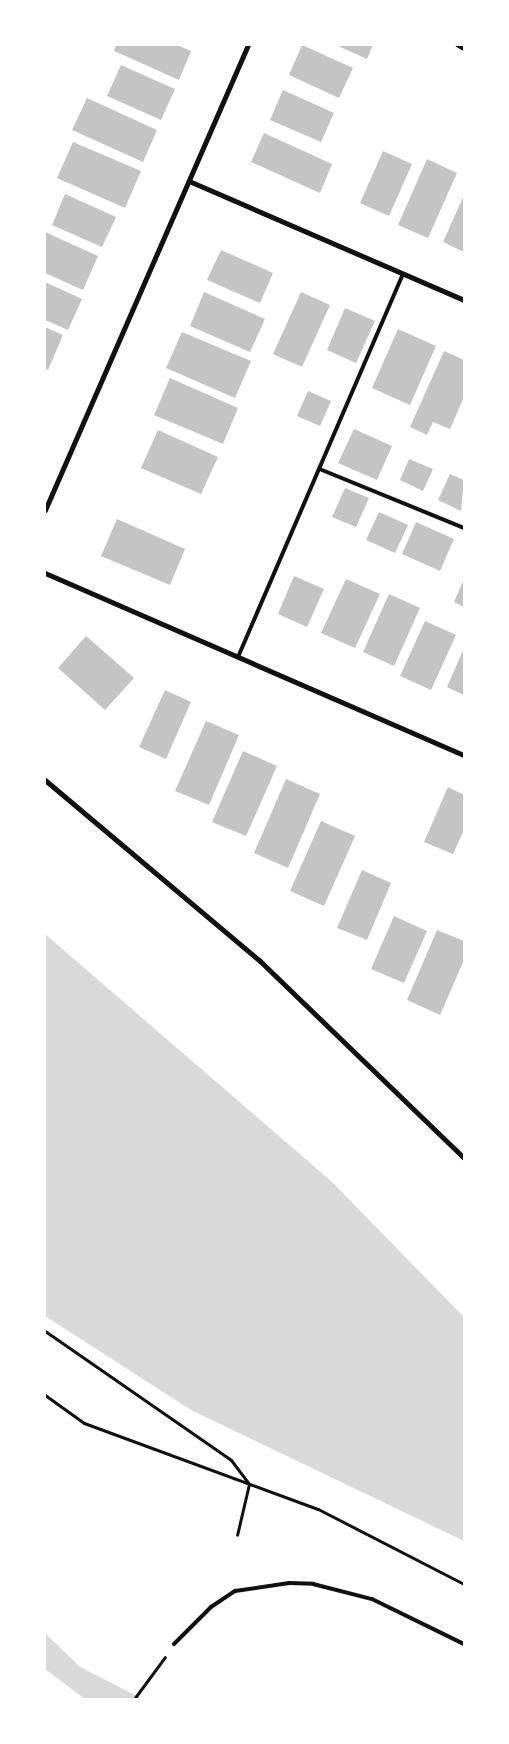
<!DOCTYPE html>
<html>
<head>
<meta charset="utf-8">
<style>
	body { margin:0 }
	#map { position:relative; width:509px; height:1744px; overflow:hidden; background:#fff; font-family:"Fira Sans Condensed",sans-serif }
	div>[style] { position:absolute }
	[style*='--x'] { left:calc(var(--x)*1px); top:calc(var(--y)*1px); width:calc(var(--w)*1px); rotate:calc(var(--a)*1deg) }
	.water>* { inset:0; background:#d9d9d9 }
	.building>* { inset:0; background:#c4c4c4 }
	.path>* { height:3px; margin:-1.5px; padding:0 1.5px; transform-origin:1.5px; border-radius:1.5px; background:#111 }
	.service>* { height:4px; margin:-2px; padding:0 2px; transform-origin:2px; border-radius:2px; background:#111 }
	.minor>* { height:5px; margin:-2.5px; padding:0 2.5px; transform-origin:2.5px; border-radius:2.5px; background:#111 }
	span { translate:-50% -50%; white-space:nowrap; text-align:center; line-height:1.15; -webkit-text-stroke:4px #fff; paint-order:stroke }
	.frame { position:absolute; inset:0; border:46px solid #fff; pointer-events:none }
</style>
</head>
<body>
<div id="map">
	<div class="water">
		<i style="clip-path:polygon(45px 934px,331px 1181px,464px 1317px,464px 1541px,191px 1410px,45px 1316px)"></i>
		<i style="clip-path:polygon(45px 1633px,80px 1667px,143px 1699px,85px 1699px,45px 1669px)"></i>
	</div>
	<div class="building">
		<i style="clip-path:polygon(116px 45px,177px 45px,191px 51px,179px 80px,114px 51px)"></i>
		<i style="clip-path:polygon(302px 45px,353px 68px,339px 98px,289px 75px)"></i>
		<i style="clip-path:polygon(336px 45px,373px 45px,367px 59px)"></i>
		<i style="clip-path:polygon(121px 65px,175px 89px,161px 120px,107px 96px)"></i>
		<i style="clip-path:polygon(283px 90px,334px 113px,321px 142px,270px 120px)"></i>
		<i style="clip-path:polygon(87px 98px,157px 130px,143px 162px,72px 130px)"></i>
		<i style="clip-path:polygon(264px 133px,332px 164px,320px 193px,251px 162px)"></i>
		<i style="clip-path:polygon(73px 142px,141px 171px,125px 208px,57px 178px)"></i>
		<i style="clip-path:polygon(383px 151px,412px 164px,389px 216px,360px 203px)"></i>
		<i style="clip-path:polygon(427px 159px,457px 173px,428px 238px,398px 225px)"></i>
		<i style="clip-path:polygon(65px 194px,116px 217px,102px 247px,52px 225px)"></i>
		<i style="clip-path:polygon(464px 195px,464px 252px,443px 242px)"></i>
		<i style="clip-path:polygon(45px 232px,98px 256px,83px 290px,45px 273px)"></i>
		<i style="clip-path:polygon(221px 250px,273px 273px,260px 303px,207px 280px)"></i>
		<i style="clip-path:polygon(45px 282px,82px 299px,68px 330px,45px 320px)"></i>
		<i style="clip-path:polygon(204px 292px,265px 319px,250px 352px,190px 326px)"></i>
		<i style="clip-path:polygon(301px 292px,330px 305px,302px 367px,273px 354px)"></i>
		<i style="clip-path:polygon(345px 308px,375px 321px,356px 363px,327px 350px)"></i>
		<i style="clip-path:polygon(45px 327px,63px 335px,48px 370px,45px 369px)"></i>
		<i style="clip-path:polygon(398px 329px,436px 346px,410px 405px,372px 388px)"></i>
		<i style="clip-path:polygon(182px 332px,251px 361px,235px 398px,166px 368px)"></i>
		<i style="clip-path:polygon(444px 351px,464px 360px,464px 397px,450px 429px,433px 422px,427px 435px,410px 427px)"></i>
		<i style="clip-path:polygon(170px 378px,238px 408px,223px 444px,154px 415px)"></i>
		<i style="clip-path:polygon(308px 391px,331px 401px,320px 426px,297px 416px)"></i>
		<i style="clip-path:polygon(354px 429px,392px 446px,377px 480px,338px 463px)"></i>
		<i style="clip-path:polygon(158px 430px,218px 457px,201px 494px,141px 468px)"></i>
		<i style="clip-path:polygon(409px 459px,433px 469px,423px 491px,400px 480px)"></i>
		<i style="clip-path:polygon(450px 474px,464px 480px,461px 511px,438px 500px)"></i>
		<i style="clip-path:polygon(345px 488px,369px 498px,356px 527px,332px 517px)"></i>
		<i style="clip-path:polygon(379px 512px,408px 525px,395px 553px,366px 540px)"></i>
		<i style="clip-path:polygon(117px 519px,185px 549px,170px 585px,101px 556px)"></i>
		<i style="clip-path:polygon(416px 522px,454px 539px,440px 571px,402px 554px)"></i>
		<i style="clip-path:polygon(294px 576px,324px 589px,307px 627px,278px 614px)"></i>
		<i style="clip-path:polygon(346px 579px,380px 594px,355px 648px,321px 633px)"></i>
		<i style="clip-path:polygon(464px 579px,464px 607px,454px 602px)"></i>
		<i style="clip-path:polygon(389px 594px,420px 608px,394px 666px,363px 652px)"></i>
		<i style="clip-path:polygon(425px 621px,456px 635px,431px 690px,400px 676px)"></i>
		<i style="clip-path:polygon(86px 636px,134px 678px,105px 710px,58px 668px)"></i>
		<i style="clip-path:polygon(464px 648px,464px 695px,447px 687px)"></i>
		<i style="clip-path:polygon(165px 690px,191px 702px,166px 759px,139px 747px)"></i>
		<i style="clip-path:polygon(206px 721px,239px 735px,209px 805px,175px 791px)"></i>
		<i style="clip-path:polygon(243px 751px,277px 766px,246px 836px,212px 822px)"></i>
		<i style="clip-path:polygon(286px 779px,320px 794px,288px 868px,254px 853px)"></i>
		<i style="clip-path:polygon(448px 787px,464px 795px,464px 830px,453px 854px,424px 842px)"></i>
		<i style="clip-path:polygon(321px 821px,355px 836px,324px 906px,290px 891px)"></i>
		<i style="clip-path:polygon(362px 870px,391px 883px,367px 940px,337px 928px)"></i>
		<i style="clip-path:polygon(394px 916px,427px 931px,404px 983px,371px 969px)"></i>
		<i style="clip-path:polygon(437px 930px,464px 941px,464px 960px,440px 1015px,407px 1000px)"></i>
	</div>
	<div class="path">
		<i style="--x:45;--y:1331;--w:226;--a:34.7"></i>
		<i style="--x:231;--y:1460;--w:30;--a:53"></i>
		<i style="--x:249;--y:1484;--w:52;--a:103.2"></i>
		<i style="--x:45;--y:1395;--w:48;--a:35.7"></i>
		<i style="--x:84;--y:1423;--w:249;--a:20.2"></i>
		<i style="--x:318;--y:1509;--w:164;--a:27.2"></i>
		<i style="--x:134;--y:1699;--w:52;--a:-53.6"></i>
	</div>
	<div class="service">
		<i style="--x:457;--y:45;--w:8;--a:30"></i>
		<i style="--x:322;--y:470;--w:153;--a:22.2"></i>
		<i style="--x:238;--y:657;--w:417;--a:-66.7"></i>
		<i style="--x:174;--y:1644;--w:52;--a:-45"></i>
		<i style="--x:211;--y:1607;--w:29;--a:-34"></i>
		<i style="--x:235;--y:1591;--w:55;--a:-8.4"></i>
		<i style="--x:289;--y:1583;--w:24;--a:2"></i>
		<i style="--x:313;--y:1584;--w:61;--a:14.3"></i>
		<i style="--x:372;--y:1599;--w:102;--a:26.1"></i>
	</div>
	<div class="minor">
		<i style="--x:189;--y:181;--w:300;--a:23.4"></i>
		<i style="--x:45;--y:510;--w:507;--a:-66.42"></i>
		<i style="--x:45;--y:573;--w:457;--a:23.5"></i>
		<i style="--x:45;--y:780;--w:281;--a:40.1"></i>
		<i style="--x:260;--y:961;--w:284;--a:44"></i>
	</div>
	<div class="frame"></div>
</div>
</body>
</html>
